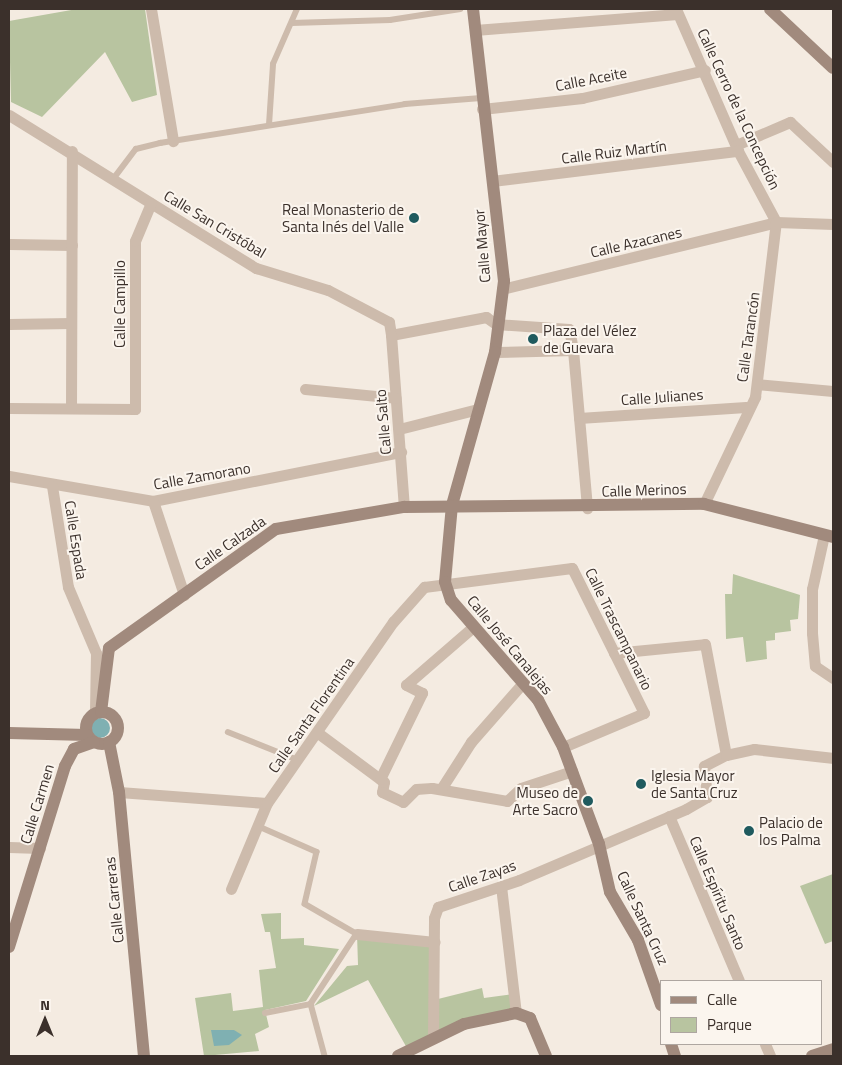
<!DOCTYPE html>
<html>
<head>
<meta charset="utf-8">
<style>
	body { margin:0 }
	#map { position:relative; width:842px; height:1065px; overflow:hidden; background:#f4ebe1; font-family:"Titillium Web",sans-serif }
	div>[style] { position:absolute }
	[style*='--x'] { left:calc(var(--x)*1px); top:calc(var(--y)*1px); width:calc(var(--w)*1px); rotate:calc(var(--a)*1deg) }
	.green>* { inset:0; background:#b8c4a0 }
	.water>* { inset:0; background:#7fb0b2 }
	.round { border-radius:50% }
	.lane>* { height:5.5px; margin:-2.75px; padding:0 2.75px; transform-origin:2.75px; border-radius:2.75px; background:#cdbbac }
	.street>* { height:11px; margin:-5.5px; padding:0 5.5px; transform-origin:5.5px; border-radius:5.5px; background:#cdbbac }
	.secondary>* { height:12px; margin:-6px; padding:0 6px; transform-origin:6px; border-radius:6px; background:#a18a7d }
	.secondary>.ring { margin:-6px; padding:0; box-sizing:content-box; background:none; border:12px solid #a18a7d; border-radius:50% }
	.dots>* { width:14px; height:14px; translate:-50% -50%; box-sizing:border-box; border:2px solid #fbf5ee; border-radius:50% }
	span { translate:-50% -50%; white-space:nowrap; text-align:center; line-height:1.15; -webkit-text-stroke:4px #fbf5ee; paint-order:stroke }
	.street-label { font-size:15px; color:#3b302b }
	.poi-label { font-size:15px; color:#3b302b }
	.right { translate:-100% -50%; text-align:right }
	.left { translate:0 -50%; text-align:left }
	.frame { position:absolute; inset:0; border:10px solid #3b302b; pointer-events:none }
	.legend { position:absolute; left:660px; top:980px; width:162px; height:65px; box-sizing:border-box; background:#fbf5ee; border:1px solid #aea6a0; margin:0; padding:6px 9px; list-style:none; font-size:15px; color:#3b302b }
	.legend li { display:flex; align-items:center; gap:10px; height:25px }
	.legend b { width:25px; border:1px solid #aea6a0 }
	.north { position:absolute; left:20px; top:995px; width:50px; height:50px; -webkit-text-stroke:4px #fbf5ee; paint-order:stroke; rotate:0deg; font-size:14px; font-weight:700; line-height:20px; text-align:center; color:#3b302b }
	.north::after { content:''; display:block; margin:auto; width:18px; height:22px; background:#3b302b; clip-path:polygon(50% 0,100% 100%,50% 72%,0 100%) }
</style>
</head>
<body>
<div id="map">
	<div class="green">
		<i style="clip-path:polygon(77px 9px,145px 9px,157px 95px,132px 102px,105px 52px,42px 117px,11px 102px,9px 21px)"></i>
		<i style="clip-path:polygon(733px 574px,800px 595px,798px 619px,790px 620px,791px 631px,775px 633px,775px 640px,766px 641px,767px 659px,746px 662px,743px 637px,726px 639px,725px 594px,732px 594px)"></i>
		<i style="clip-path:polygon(833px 874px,833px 941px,825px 944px,800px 886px)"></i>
		<i style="clip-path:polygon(281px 913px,281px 939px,304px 938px,304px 945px,339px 949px,306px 1001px,265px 1010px,269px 1027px,255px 1034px,259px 1051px,204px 1056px,195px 998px,231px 993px,233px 1011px,263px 1007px,259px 970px,276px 968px,270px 932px,265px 932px,261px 914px)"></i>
		<i style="clip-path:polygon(357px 934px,435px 942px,434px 1000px,482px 988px,484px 998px,513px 994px,516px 1013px,407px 1048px,368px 980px,314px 1006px,347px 966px,358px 965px)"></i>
	</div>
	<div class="water">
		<i class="round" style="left:90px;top:718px;width:20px;height:20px"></i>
		<i style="clip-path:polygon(211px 1030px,234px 1030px,242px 1035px,229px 1045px,214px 1046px)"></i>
	</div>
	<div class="lane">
		<i style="--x:292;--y:23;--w:98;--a:-1.8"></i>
		<i style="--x:390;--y:20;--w:71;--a:-8.9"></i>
		<i style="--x:269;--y:125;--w:61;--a:-86.2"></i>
		<i style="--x:273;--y:64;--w:60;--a:-66.4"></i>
		<i style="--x:114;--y:178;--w:36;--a:-53"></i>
		<i style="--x:136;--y:149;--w:25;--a:-14"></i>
		<i style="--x:160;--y:143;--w:248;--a:-9"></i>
		<i style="--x:405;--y:104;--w:76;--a:-4.5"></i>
		<i style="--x:228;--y:732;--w:75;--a:21.8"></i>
		<i style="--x:258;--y:826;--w:64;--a:23.8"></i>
		<i style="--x:317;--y:852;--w:53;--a:103"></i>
		<i style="--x:305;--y:904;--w:60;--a:30"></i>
		<i style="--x:357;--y:934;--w:84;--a:123.3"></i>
		<i style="--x:311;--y:1004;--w:54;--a:74.9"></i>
		<i style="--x:265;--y:1013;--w:47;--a:-11.1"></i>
	</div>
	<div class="street">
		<i style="--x:151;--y:9;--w:134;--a:80.5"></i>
		<i style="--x:676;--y:9;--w:155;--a:66.4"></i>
		<i style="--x:738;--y:151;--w:81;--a:61.8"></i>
		<i style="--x:475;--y:30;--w:203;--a:-4.5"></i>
		<i style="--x:482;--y:109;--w:101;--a:-6.3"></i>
		<i style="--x:582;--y:98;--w:126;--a:-12.8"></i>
		<i style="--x:9;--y:115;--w:291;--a:31.8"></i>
		<i style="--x:256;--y:268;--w:75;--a:17"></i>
		<i style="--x:328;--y:290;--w:69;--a:27.7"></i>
		<i style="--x:389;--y:322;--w:13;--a:81"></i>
		<i style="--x:391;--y:335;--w:97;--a:-10.7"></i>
		<i style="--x:486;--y:317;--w:12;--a:35"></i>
		<i style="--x:496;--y:324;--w:73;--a:3.9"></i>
		<i style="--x:569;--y:329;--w:21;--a:79"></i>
		<i style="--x:573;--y:350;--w:78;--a:178.5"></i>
		<i style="--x:736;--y:145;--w:59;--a:-23.1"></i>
		<i style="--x:790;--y:122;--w:59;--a:42.9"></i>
		<i style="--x:492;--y:181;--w:248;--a:-7"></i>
		<i style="--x:9;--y:244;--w:63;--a:0.9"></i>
		<i style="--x:502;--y:289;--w:282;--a:-13.7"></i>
		<i style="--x:776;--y:222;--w:57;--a:2"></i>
		<i style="--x:9;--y:324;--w:62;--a:-0.9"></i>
		<i style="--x:391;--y:335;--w:172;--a:85.7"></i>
		<i style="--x:573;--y:350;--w:159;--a:84.9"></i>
		<i style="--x:757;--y:384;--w:76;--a:5.3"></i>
		<i style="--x:305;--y:389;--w:91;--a:5.6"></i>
		<i style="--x:9;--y:408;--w:126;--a:0.5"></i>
		<i style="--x:135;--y:409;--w:168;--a:-90"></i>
		<i style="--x:135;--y:241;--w:41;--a:-67.2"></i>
		<i style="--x:71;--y:408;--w:257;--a:-89.8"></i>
		<i style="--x:579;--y:418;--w:167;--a:-3.8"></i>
		<i style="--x:399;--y:429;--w:81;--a:-14.2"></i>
		<i style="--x:9;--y:476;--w:146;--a:9.8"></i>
		<i style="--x:153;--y:501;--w:253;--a:-11.2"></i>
		<i style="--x:52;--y:486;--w:102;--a:81"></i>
		<i style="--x:68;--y:587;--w:72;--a:67"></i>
		<i style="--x:96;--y:653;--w:60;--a:91"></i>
		<i style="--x:153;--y:501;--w:99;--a:71.7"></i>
		<i style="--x:704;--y:504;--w:119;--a:-64.5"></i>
		<i style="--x:755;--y:397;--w:176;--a:-83.2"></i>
		<i style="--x:824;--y:535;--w:55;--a:102.5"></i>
		<i style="--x:812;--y:589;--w:44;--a:90"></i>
		<i style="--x:812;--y:633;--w:33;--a:85"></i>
		<i style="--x:815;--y:666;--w:22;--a:34"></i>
		<i style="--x:614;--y:653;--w:91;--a:-5.6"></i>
		<i style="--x:705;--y:644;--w:113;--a:79.3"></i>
		<i style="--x:318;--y:733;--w:82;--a:36.6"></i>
		<i style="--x:384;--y:782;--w:10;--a:101"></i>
		<i style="--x:382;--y:792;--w:23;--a:25"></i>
		<i style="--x:403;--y:802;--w:18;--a:-45"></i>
		<i style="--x:416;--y:789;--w:16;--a:-4"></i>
		<i style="--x:432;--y:788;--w:76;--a:9.8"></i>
		<i style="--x:507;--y:801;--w:19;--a:-43"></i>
		<i style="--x:521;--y:788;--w:54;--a:-18.4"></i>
		<i style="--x:380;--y:779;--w:96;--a:-64"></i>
		<i style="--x:422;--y:693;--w:18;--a:-153"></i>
		<i style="--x:406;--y:685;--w:89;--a:-40.9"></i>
		<i style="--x:441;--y:789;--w:56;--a:-57.4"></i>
		<i style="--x:471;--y:742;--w:77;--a:-48.7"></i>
		<i style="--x:119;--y:792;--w:148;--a:4.3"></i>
		<i style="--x:669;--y:816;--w:179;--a:67"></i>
		<i style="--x:9;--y:847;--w:31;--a:2"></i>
		<i style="--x:501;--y:886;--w:128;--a:83.3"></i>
		<i style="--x:231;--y:889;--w:93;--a:-67.3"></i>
		<i style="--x:267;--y:803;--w:221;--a:-55.2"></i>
		<i style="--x:393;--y:622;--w:47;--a:-48.5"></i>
		<i style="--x:424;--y:587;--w:149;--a:-7.3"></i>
		<i style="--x:572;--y:568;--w:162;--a:63.6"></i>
		<i style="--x:644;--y:713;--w:88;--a:157.2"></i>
		<i style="--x:357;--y:934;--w:78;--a:5.9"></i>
		<i style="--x:433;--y:1036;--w:118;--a:-89.5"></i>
		<i style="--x:434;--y:918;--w:12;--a:-70"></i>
		<i style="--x:438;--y:907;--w:85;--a:-18.4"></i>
		<i style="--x:519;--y:880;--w:181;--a:-23"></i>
		<i style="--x:686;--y:809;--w:24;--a:-30"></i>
		<i style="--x:707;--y:797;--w:31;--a:-96"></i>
		<i style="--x:704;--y:766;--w:25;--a:-27"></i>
		<i style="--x:726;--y:755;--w:29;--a:-12"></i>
		<i style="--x:754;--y:749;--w:80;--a:6.5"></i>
		<i style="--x:765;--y:1044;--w:13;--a:67"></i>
	</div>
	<div class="secondary">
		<i style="--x:473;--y:9;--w:274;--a:83.5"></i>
		<i style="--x:504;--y:281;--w:72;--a:97.2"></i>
		<i style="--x:495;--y:352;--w:159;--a:105.7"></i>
		<i style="--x:452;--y:505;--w:77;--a:95.2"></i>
		<i style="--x:445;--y:582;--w:19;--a:72"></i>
		<i style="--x:451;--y:600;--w:133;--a:49"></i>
		<i style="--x:538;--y:700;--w:53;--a:62"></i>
		<i style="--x:563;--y:747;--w:103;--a:69.6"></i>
		<i style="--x:599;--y:844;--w:49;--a:77.1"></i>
		<i style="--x:610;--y:892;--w:56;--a:59.7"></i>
		<i style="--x:638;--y:940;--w:69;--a:70.5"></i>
		<i style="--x:770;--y:9;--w:86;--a:43.1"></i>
		<i class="ring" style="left:86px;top:712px;width:20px;height:20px"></i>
		<i style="--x:101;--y:712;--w:64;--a:-82.9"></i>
		<i style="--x:109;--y:648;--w:205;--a:-35.5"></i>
		<i style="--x:276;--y:529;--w:130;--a:-9.8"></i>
		<i style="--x:404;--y:507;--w:300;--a:-0.6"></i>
		<i style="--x:704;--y:504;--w:133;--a:14.3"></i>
		<i style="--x:9;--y:733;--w:78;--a:1.5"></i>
		<i style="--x:109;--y:742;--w:51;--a:78.7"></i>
		<i style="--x:119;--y:792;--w:265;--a:84.6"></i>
		<i style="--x:9;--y:947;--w:189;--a:-72.8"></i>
		<i style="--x:65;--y:766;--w:19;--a:-62"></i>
		<i style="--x:74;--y:749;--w:21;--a:-19"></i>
		<i style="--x:671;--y:1044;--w:13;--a:72"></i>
		<i style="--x:398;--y:1056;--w:73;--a:-25.9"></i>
		<i style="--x:464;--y:1024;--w:53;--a:-11.9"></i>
		<i style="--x:516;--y:1013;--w:15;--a:20"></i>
		<i style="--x:530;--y:1018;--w:41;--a:67.2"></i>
		<i style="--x:812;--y:1056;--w:22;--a:-18"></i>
	</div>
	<div class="dots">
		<i style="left:414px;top:218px;background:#1f5a5e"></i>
		<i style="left:533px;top:339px;background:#1f5a5e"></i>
		<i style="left:641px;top:784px;background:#1f5a5e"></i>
		<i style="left:588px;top:801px;background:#1f5a5e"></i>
		<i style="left:749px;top:831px;background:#1f5a5e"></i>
	</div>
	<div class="street-label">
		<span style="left:591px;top:79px;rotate:-11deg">Calle Aceite</span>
		<span style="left:739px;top:109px;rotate:65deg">Calle Cerro de la Concepción</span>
		<span style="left:614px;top:152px;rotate:-7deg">Calle Ruiz Martín</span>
		<span style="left:215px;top:224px;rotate:31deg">Calle San Cristóbal</span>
		<span style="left:636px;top:242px;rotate:-13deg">Calle Azacanes</span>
		<span style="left:482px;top:246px;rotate:-95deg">Calle Mayor</span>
		<span style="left:120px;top:304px;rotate:-90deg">Calle Campillo</span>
		<span style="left:748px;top:337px;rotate:-82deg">Calle Tarancón</span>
		<span style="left:662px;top:397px;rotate:-4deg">Calle Julianes</span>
		<span style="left:383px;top:422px;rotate:-95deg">Calle Salto</span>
		<span style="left:202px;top:476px;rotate:-10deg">Calle Zamorano</span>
		<span style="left:644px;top:490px;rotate:-2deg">Calle Merinos</span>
		<span style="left:76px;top:540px;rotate:81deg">Calle Espada</span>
		<span style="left:230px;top:543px;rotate:-35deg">Calle Calzada</span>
		<span style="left:619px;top:629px;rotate:64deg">Calle Trascampanario</span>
		<span style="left:510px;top:645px;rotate:50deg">Calle José Canalejas</span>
		<span style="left:311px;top:715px;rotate:-55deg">Calle Santa Florentina</span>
		<span style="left:37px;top:804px;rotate:-73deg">Calle Carmen</span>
		<span style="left:482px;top:876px;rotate:-19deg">Calle Zayas</span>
		<span style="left:718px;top:893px;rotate:67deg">Calle Espíritu Santo</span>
		<span style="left:114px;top:900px;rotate:-96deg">Calle Carreras</span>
		<span style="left:643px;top:918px;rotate:65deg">Calle Santa Cruz</span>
	</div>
	<div class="poi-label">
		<span class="right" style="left:404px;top:218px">Real Monasterio de<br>Santa Inés del Valle</span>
		<span class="left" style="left:543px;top:339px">Plaza del Vélez<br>de Guevara</span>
		<span class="left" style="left:651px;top:784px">Iglesia Mayor<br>de Santa Cruz</span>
		<span class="right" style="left:578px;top:801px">Museo de<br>Arte Sacro</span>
		<span class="left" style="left:759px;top:831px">Palacio de<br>los Palma</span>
	</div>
	<div class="frame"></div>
	<ul class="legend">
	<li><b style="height:6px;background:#a18a7d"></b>Calle</li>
	<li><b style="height:14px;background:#b8c4a0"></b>Parque</li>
	</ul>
	<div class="north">N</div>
</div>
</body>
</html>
